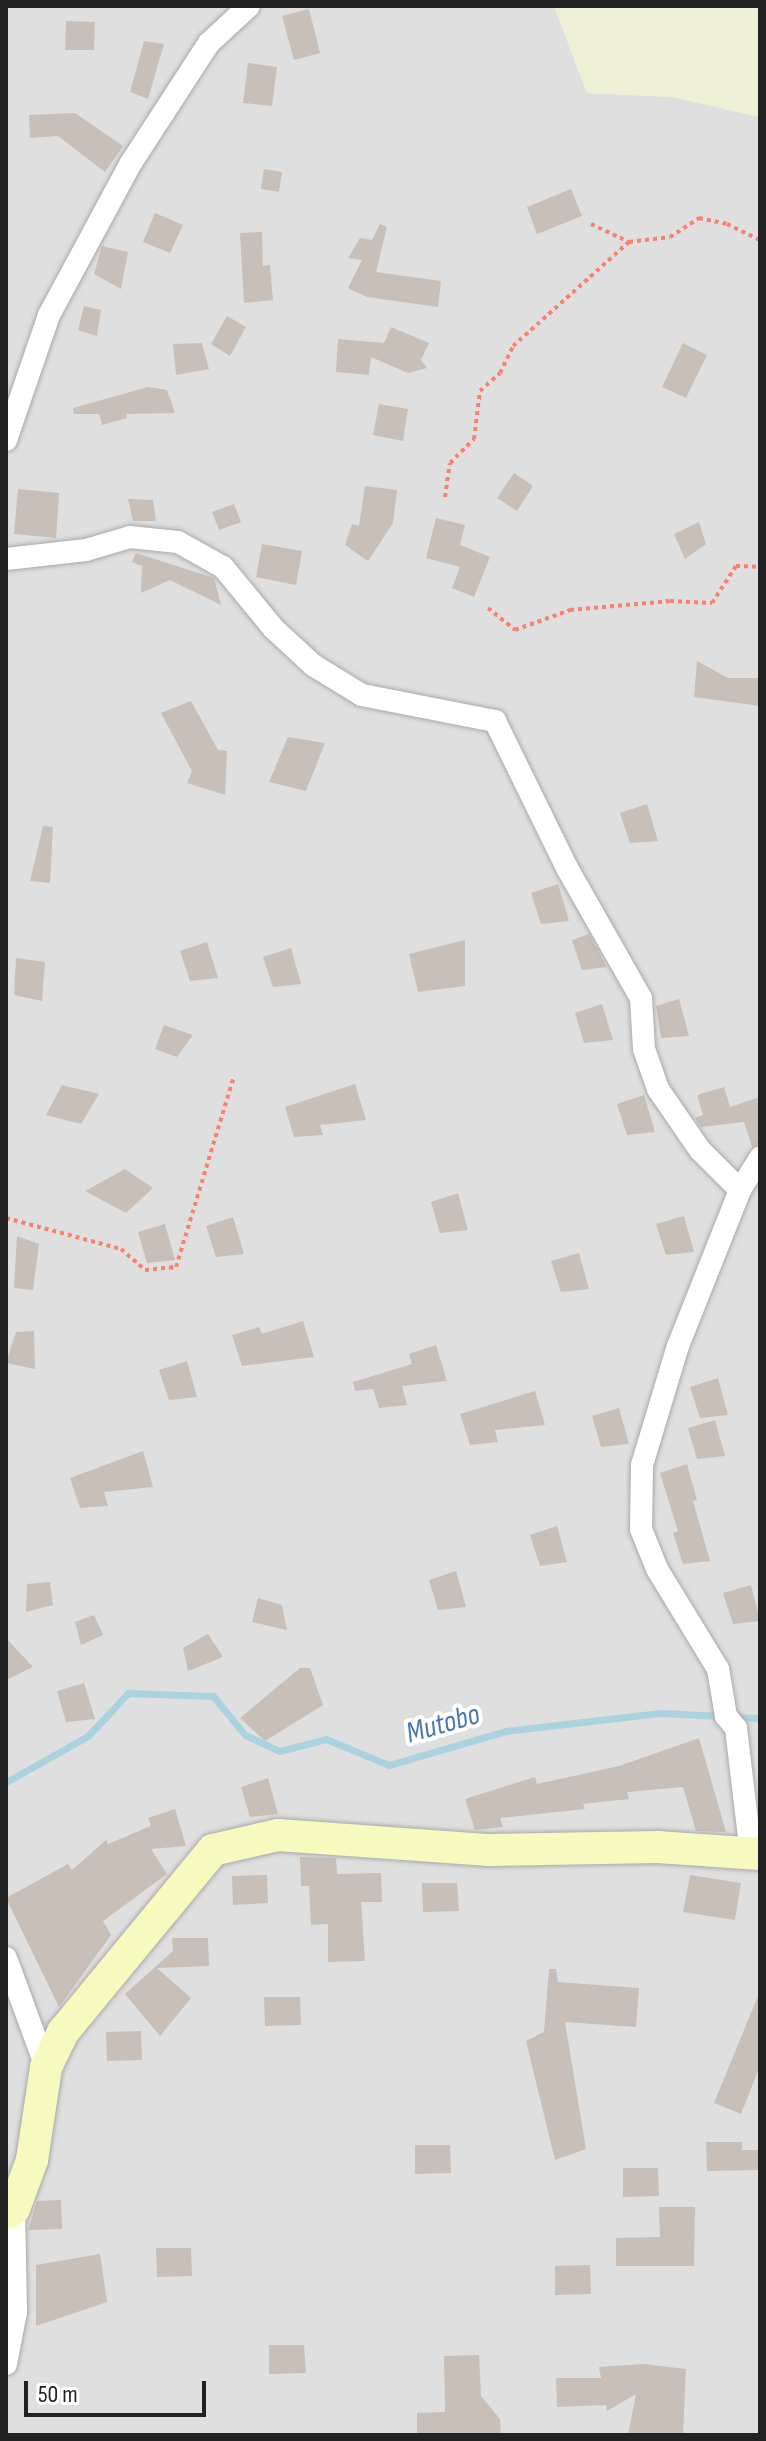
<!DOCTYPE html>
<html>
<head>
<meta charset="utf-8">
<style>
	body { margin:0 }
	#map { position:relative; width:766px; height:2441px; overflow:hidden; background:#f2efe9; font-family:"Sofia Sans Condensed",sans-serif }
	div>[style] { position:absolute }
	[style*='--x'] { left:calc(var(--x)*1px); top:calc(var(--y)*1px); width:calc(var(--w)*1px); rotate:calc(var(--a)*1deg) }
	.residential>* { inset:0; background:#e0dfdf }
	.farmland>* { inset:0; background:#eef0d5 }
	.stream>* { height:7px; margin:-3.5px; padding:0 3.5px; transform-origin:3.5px; border-radius:3.5px; background:#aad3df }
	.building>* { inset:0; background:#c7bfb8 }
	.path>* { height:4px; margin-top:-2px; transform-origin:0; background:repeating-linear-gradient(90deg,#fa8072 0 4px,transparent 0 8px) }
	.roads { filter:drop-shadow(0 0 2px #a9a9a9) drop-shadow(0 0 2px #a9a9a9) }
	.minor>* { height:22px; margin:-11px; padding:0 11px; transform-origin:11px; border-radius:11px; background:#fff }
	.secondary>* { height:32px; margin:-16px; padding:0 16px; transform-origin:16px; border-radius:16px; background:#f7fabf }
	span { translate:-50% -50%; white-space:nowrap; text-align:center; line-height:1.15; -webkit-text-stroke:8px #fff; paint-order:stroke }
	.water-label { font-size:30px; color:#4a7aab; font-style:italic }
	.frame { position:absolute; inset:0; border:8px solid #222; pointer-events:none }
	.scale { position:absolute; left:24px; top:2381px; width:182px; height:36px; box-sizing:border-box; border:4px solid #222; border-top:0; padding-left:10px; font-size:24px; line-height:28px; white-space:nowrap; color:#222; -webkit-text-stroke:6px #fff; paint-order:stroke }
</style>
</head>
<body>
<div id="map">
	<div class="residential">
		<i style="clip-path:polygon(6px 6px,554px 6px,587px 93px,673px 97px,760px 117px,760px 2435px,6px 2435px)"></i>
	</div>
	<div class="farmland">
		<i style="clip-path:polygon(554px 6px,760px 6px,760px 117px,673px 97px,587px 93px)"></i>
	</div>
	<div class="stream">
		<i style="--x:734;--y:1717;--w:26;--a:2"></i>
		<i style="--x:6;--y:1782;--w:94;--a:-29.3"></i>
		<i style="--x:88;--y:1736;--w:59;--a:-47.1"></i>
		<i style="--x:128;--y:1693;--w:85;--a:2"></i>
		<i style="--x:213;--y:1696;--w:50;--a:50.6"></i>
		<i style="--x:245;--y:1735;--w:38;--a:25"></i>
		<i style="--x:280;--y:1751;--w:48;--a:-14.6"></i>
		<i style="--x:326;--y:1739;--w:68;--a:22.4"></i>
		<i style="--x:389;--y:1765;--w:122;--a:-16.2"></i>
		<i style="--x:506;--y:1731;--w:155;--a:-6.7"></i>
		<i style="--x:660;--y:1713;--w:62;--a:2.8"></i>
	</div>
	<div class="building">
		<i style="clip-path:polygon(309px 9px,320px 53px,294px 60px,282px 16px)"></i>
		<i style="clip-path:polygon(66px 21px,95px 22px,94px 50px,65px 50px)"></i>
		<i style="clip-path:polygon(144px 41px,164px 44px,148px 99px,130px 92px)"></i>
		<i style="clip-path:polygon(248px 63px,277px 67px,272px 106px,243px 103px)"></i>
		<i style="clip-path:polygon(75px 113px,123px 146px,105px 172px,58px 136px,30px 138px,29px 115px)"></i>
		<i style="clip-path:polygon(264px 169px,282px 172px,279px 192px,261px 189px)"></i>
		<i style="clip-path:polygon(571px 189px,582px 216px,537px 234px,527px 207px)"></i>
		<i style="clip-path:polygon(155px 213px,183px 225px,170px 253px,143px 242px)"></i>
		<i style="clip-path:polygon(380px 224px,387px 227px,376px 272px,441px 281px,438px 307px,367px 297px,348px 288px,362px 260px,348px 258px,360px 238px,372px 240px)"></i>
		<i style="clip-path:polygon(262px 232px,263px 266px,270px 265px,273px 300px,244px 303px,240px 233px)"></i>
		<i style="clip-path:polygon(102px 246px,128px 252px,121px 289px,94px 274px)"></i>
		<i style="clip-path:polygon(84px 306px,101px 310px,97px 336px,78px 330px)"></i>
		<i style="clip-path:polygon(227px 316px,246px 327px,230px 356px,211px 344px)"></i>
		<i style="clip-path:polygon(391px 327px,429px 343px,421px 360px,427px 368px,408px 373px,371px 357px,369px 375px,336px 372px,338px 339px,384px 343px)"></i>
		<i style="clip-path:polygon(202px 343px,209px 369px,176px 375px,173px 344px)"></i>
		<i style="clip-path:polygon(683px 343px,707px 355px,686px 398px,662px 387px)"></i>
		<i style="clip-path:polygon(148px 387px,167px 390px,175px 413px,126px 414px,127px 418px,102px 425px,99px 414px,74px 414px,73px 408px)"></i>
		<i style="clip-path:polygon(379px 404px,408px 409px,403px 441px,373px 435px)"></i>
		<i style="clip-path:polygon(514px 473px,533px 486px,517px 511px,497px 498px)"></i>
		<i style="clip-path:polygon(365px 486px,397px 490px,393px 523px,368px 561px,345px 545px,352px 524px,359px 526px)"></i>
		<i style="clip-path:polygon(18px 489px,59px 493px,56px 538px,14px 534px)"></i>
		<i style="clip-path:polygon(128px 499px,153px 500px,156px 521px,133px 521px)"></i>
		<i style="clip-path:polygon(234px 504px,241px 522px,219px 530px,212px 512px)"></i>
		<i style="clip-path:polygon(436px 518px,465px 525px,460px 545px,490px 557px,474px 597px,452px 588px,460px 567px,426px 558px)"></i>
		<i style="clip-path:polygon(699px 522px,706px 544px,685px 559px,674px 534px)"></i>
		<i style="clip-path:polygon(262px 544px,302px 551px,296px 585px,256px 577px)"></i>
		<i style="clip-path:polygon(136px 553px,214px 578px,221px 605px,170px 580px,141px 593px,142px 566px,132px 562px)"></i>
		<i style="clip-path:polygon(697px 661px,728px 678px,760px 678px,760px 706px,694px 697px)"></i>
		<i style="clip-path:polygon(191px 701px,218px 750px,227px 751px,225px 795px,187px 783px,192px 771px,161px 713px)"></i>
		<i style="clip-path:polygon(288px 737px,325px 743px,306px 791px,269px 782px)"></i>
		<i style="clip-path:polygon(647px 804px,658px 841px,630px 843px,620px 813px)"></i>
		<i style="clip-path:polygon(43px 826px,53px 827px,50px 883px,30px 881px)"></i>
		<i style="clip-path:polygon(558px 884px,569px 921px,541px 924px,531px 893px)"></i>
		<i style="clip-path:polygon(589px 934px,607px 967px,582px 970px,572px 940px)"></i>
		<i style="clip-path:polygon(465px 940px,465px 986px,418px 992px,409px 954px)"></i>
		<i style="clip-path:polygon(207px 942px,218px 978px,190px 981px,180px 951px)"></i>
		<i style="clip-path:polygon(291px 948px,301px 984px,273px 987px,263px 957px)"></i>
		<i style="clip-path:polygon(16px 958px,45px 962px,42px 1001px,14px 995px)"></i>
		<i style="clip-path:polygon(679px 999px,689px 1036px,661px 1038px,656px 1006px)"></i>
		<i style="clip-path:polygon(602px 1004px,613px 1040px,584px 1043px,575px 1013px)"></i>
		<i style="clip-path:polygon(164px 1025px,193px 1035px,177px 1057px,155px 1049px)"></i>
		<i style="clip-path:polygon(355px 1084px,366px 1120px,320px 1125px,323px 1135px,294px 1137px,285px 1107px)"></i>
		<i style="clip-path:polygon(62px 1085px,99px 1094px,81px 1124px,46px 1115px)"></i>
		<i style="clip-path:polygon(724px 1087px,730px 1107px,760px 1097px,760px 1144px,752px 1147px,744px 1122px,701px 1127px,695px 1118px,703px 1115px,697px 1095px)"></i>
		<i style="clip-path:polygon(644px 1095px,655px 1132px,627px 1135px,617px 1104px)"></i>
		<i style="clip-path:polygon(125px 1169px,153px 1188px,126px 1213px,85px 1191px)"></i>
		<i style="clip-path:polygon(458px 1193px,468px 1230px,440px 1233px,431px 1202px)"></i>
		<i style="clip-path:polygon(684px 1216px,694px 1252px,666px 1255px,656px 1224px)"></i>
		<i style="clip-path:polygon(233px 1217px,244px 1254px,216px 1257px,206px 1226px)"></i>
		<i style="clip-path:polygon(165px 1224px,175px 1260px,147px 1263px,138px 1232px)"></i>
		<i style="clip-path:polygon(17px 1236px,39px 1244px,33px 1290px,14px 1288px)"></i>
		<i style="clip-path:polygon(579px 1253px,589px 1289px,561px 1292px,551px 1261px)"></i>
		<i style="clip-path:polygon(303px 1321px,314px 1357px,242px 1366px,232px 1335px,259px 1327px,262px 1334px)"></i>
		<i style="clip-path:polygon(34px 1331px,35px 1369px,6px 1363px,16px 1332px)"></i>
		<i style="clip-path:polygon(436px 1345px,447px 1381px,402px 1386px,407px 1405px,379px 1408px,373px 1389px,355px 1391px,353px 1382px,412px 1364px,409px 1354px)"></i>
		<i style="clip-path:polygon(187px 1361px,197px 1397px,169px 1400px,159px 1370px)"></i>
		<i style="clip-path:polygon(718px 1378px,728px 1415px,700px 1418px,690px 1387px)"></i>
		<i style="clip-path:polygon(535px 1391px,545px 1425px,495px 1430px,498px 1442px,470px 1445px,460px 1414px)"></i>
		<i style="clip-path:polygon(619px 1408px,629px 1444px,601px 1447px,592px 1416px)"></i>
		<i style="clip-path:polygon(715px 1420px,725px 1456px,697px 1459px,688px 1428px)"></i>
		<i style="clip-path:polygon(143px 1451px,153px 1487px,104px 1492px,108px 1506px,80px 1508px,70px 1478px)"></i>
		<i style="clip-path:polygon(687px 1464px,697px 1500px,693px 1501px,710px 1561px,683px 1564px,673px 1533px,678px 1531px,660px 1473px)"></i>
		<i style="clip-path:polygon(557px 1526px,567px 1562px,540px 1566px,530px 1535px)"></i>
		<i style="clip-path:polygon(456px 1571px,466px 1607px,438px 1610px,429px 1580px)"></i>
		<i style="clip-path:polygon(50px 1582px,53px 1605px,26px 1612px,27px 1584px)"></i>
		<i style="clip-path:polygon(751px 1585px,760px 1621px,733px 1624px,723px 1593px)"></i>
		<i style="clip-path:polygon(258px 1598px,282px 1605px,287px 1630px,252px 1622px)"></i>
		<i style="clip-path:polygon(94px 1615px,103px 1635px,81px 1645px,75px 1622px)"></i>
		<i style="clip-path:polygon(208px 1634px,223px 1657px,188px 1671px,183px 1648px)"></i>
		<i style="clip-path:polygon(6px 1638px,33px 1667px,6px 1680px)"></i>
		<i style="clip-path:polygon(300px 1668px,310px 1668px,323px 1705px,265px 1741px,240px 1718px)"></i>
		<i style="clip-path:polygon(84px 1683px,95px 1719px,66px 1722px,57px 1691px)"></i>
		<i style="clip-path:polygon(699px 1738px,726px 1832px,696px 1831px,683px 1787px,627px 1792px,629px 1799px,583px 1804px,585px 1809px,500px 1818px,503px 1827px,475px 1830px,465px 1799px,535px 1777px,537px 1784px,619px 1766px)"></i>
		<i style="clip-path:polygon(268px 1778px,278px 1814px,250px 1817px,241px 1787px)"></i>
		<i style="clip-path:polygon(175px 1809px,186px 1846px,151px 1849px,167px 1874px,103px 1921px,111px 1935px,59px 2007px,6px 1898px,68px 1864px,72px 1870px,106px 1840px,108px 1844px,151px 1826px,148px 1818px)"></i>
		<i style="clip-path:polygon(300px 1857px,336px 1858px,337px 1874px,381px 1873px,382px 1902px,361px 1902px,365px 1961px,328px 1962px,328px 1924px,311px 1925px,309px 1886px,301px 1886px)"></i>
		<i style="clip-path:polygon(267px 1875px,268px 1903px,233px 1905px,232px 1876px)"></i>
		<i style="clip-path:polygon(690px 1875px,741px 1883px,735px 1920px,683px 1912px)"></i>
		<i style="clip-path:polygon(422px 1883px,457px 1883px,459px 1911px,423px 1912px)"></i>
		<i style="clip-path:polygon(172px 1938px,208px 1938px,209px 1966px,157px 1968px,191px 1998px,160px 2036px,125px 1994px,173px 1951px)"></i>
		<i style="clip-path:polygon(549px 1969px,556px 1969px,558px 1982px,639px 1988px,636px 2027px,565px 2022px,586px 2149px,555px 2160px,526px 2041px,544px 2032px)"></i>
		<i style="clip-path:polygon(760px 1991px,760px 2066px,741px 2114px,714px 2103px)"></i>
		<i style="clip-path:polygon(264px 1997px,300px 1997px,301px 2025px,265px 2026px)"></i>
		<i style="clip-path:polygon(141px 2031px,142px 2060px,107px 2061px,106px 2032px)"></i>
		<i style="clip-path:polygon(706px 2142px,742px 2142px,742px 2150px,760px 2150px,760px 2170px,707px 2171px)"></i>
		<i style="clip-path:polygon(415px 2145px,450px 2145px,451px 2173px,415px 2174px)"></i>
		<i style="clip-path:polygon(623px 2168px,658px 2168px,659px 2196px,623px 2197px)"></i>
		<i style="clip-path:polygon(61px 2200px,62px 2229px,28px 2230px,37px 2201px)"></i>
		<i style="clip-path:polygon(659px 2207px,695px 2207px,694px 2266px,616px 2266px,616px 2238px,660px 2237px)"></i>
		<i style="clip-path:polygon(156px 2248px,191px 2248px,192px 2276px,157px 2277px)"></i>
		<i style="clip-path:polygon(100px 2254px,107px 2302px,36px 2326px,36px 2265px)"></i>
		<i style="clip-path:polygon(590px 2265px,591px 2294px,555px 2295px,555px 2266px)"></i>
		<i style="clip-path:polygon(269px 2345px,304px 2345px,306px 2373px,269px 2374px)"></i>
		<i style="clip-path:polygon(479px 2355px,481px 2396px,500px 2419px,501px 2435px,417px 2435px,417px 2413px,445px 2412px,444px 2356px)"></i>
		<i style="clip-path:polygon(643px 2364px,686px 2369px,683px 2435px,628px 2435px,636px 2394px,607px 2411px,606px 2405px,557px 2407px,556px 2378px,601px 2378px,599px 2367px)"></i>
	</div>
	<div class="path">
		<i style="--x:591;--y:224;--w:42;--a:25.3"></i>
		<i style="--x:629;--y:242;--w:41;--a:-7"></i>
		<i style="--x:670;--y:237;--w:35;--a:-33"></i>
		<i style="--x:699;--y:218;--w:29;--a:12"></i>
		<i style="--x:727;--y:224;--w:37;--a:26"></i>
		<i style="--x:445;--y:497;--w:34;--a:-82"></i>
		<i style="--x:450;--y:463;--w:34;--a:-45"></i>
		<i style="--x:474;--y:439;--w:48;--a:-82.9"></i>
		<i style="--x:480;--y:391;--w:27;--a:-42"></i>
		<i style="--x:500;--y:373;--w:30;--a:-64"></i>
		<i style="--x:513;--y:346;--w:156;--a:-41.9"></i>
		<i style="--x:488;--y:608;--w:35;--a:39"></i>
		<i style="--x:515;--y:630;--w:59;--a:-20"></i>
		<i style="--x:570;--y:610;--w:100;--a:-5.1"></i>
		<i style="--x:670;--y:601;--w:42;--a:2.7"></i>
		<i style="--x:712;--y:603;--w:44;--a:-57"></i>
		<i style="--x:736;--y:566;--w:24;--a:2"></i>
		<i style="--x:6;--y:1218;--w:119;--a:15.1"></i>
		<i style="--x:121;--y:1249;--w:32;--a:41"></i>
		<i style="--x:145;--y:1270;--w:31;--a:-6"></i>
		<i style="--x:176;--y:1267;--w:200;--a:-73.1"></i>
	</div>
	<div class="roads">
		<div class="minor">
			<i style="--x:6;--y:440;--w:132;--a:-71"></i>
			<i style="--x:49;--y:315;--w:173;--a:-61.7"></i>
			<i style="--x:131;--y:163;--w:143;--a:-57"></i>
			<i style="--x:209;--y:43;--w:54;--a:-42.8"></i>
			<i style="--x:6;--y:559;--w:81;--a:-6.4"></i>
			<i style="--x:86;--y:550;--w:46;--a:-16.5"></i>
			<i style="--x:130;--y:537;--w:48;--a:5.9"></i>
			<i style="--x:178;--y:542;--w:51;--a:29.1"></i>
			<i style="--x:223;--y:567;--w:80;--a:50.6"></i>
			<i style="--x:274;--y:629;--w:53;--a:42.7"></i>
			<i style="--x:313;--y:665;--w:57;--a:31.5"></i>
			<i style="--x:362;--y:695;--w:136;--a:11.1"></i>
			<i style="--x:495;--y:721;--w:164;--a:63.9"></i>
			<i style="--x:567;--y:868;--w:150;--a:60.4"></i>
			<i style="--x:641;--y:998;--w:51;--a:86.6"></i>
			<i style="--x:644;--y:1049;--w:42;--a:70.7"></i>
			<i style="--x:658;--y:1089;--w:74;--a:55.5"></i>
			<i style="--x:700;--y:1150;--w:57;--a:45"></i>
			<i style="--x:751;--y:1854;--w:127;--a:-96.8"></i>
			<i style="--x:736;--y:1728;--w:16;--a:-130"></i>
			<i style="--x:726;--y:1716;--w:48;--a:-99.7"></i>
			<i style="--x:718;--y:1669;--w:117;--a:-121.4"></i>
			<i style="--x:657;--y:1569;--w:43;--a:-111.8"></i>
			<i style="--x:641;--y:1529;--w:64;--a:-89.1"></i>
			<i style="--x:642;--y:1465;--w:124;--a:-73.2"></i>
			<i style="--x:678;--y:1346;--w:168;--a:-68.3"></i>
			<i style="--x:740;--y:1190;--w:38;--a:-58"></i>
			<i style="--x:6;--y:1958;--w:116;--a:69.8"></i>
			<i style="--x:6;--y:2364;--w:53;--a:-79.1"></i>
			<i style="--x:16;--y:2312;--w:103;--a:-91.1"></i>
		</div>
		<div class="secondary">
			<i style="--x:6;--y:2214;--w:9;--a:-32"></i>
			<i style="--x:14;--y:2209;--w:52;--a:-69.8"></i>
			<i style="--x:32;--y:2160;--w:94;--a:-81.4"></i>
			<i style="--x:46;--y:2067;--w:39;--a:-64"></i>
			<i style="--x:63;--y:2032;--w:236;--a:-50.5"></i>
			<i style="--x:213;--y:1850;--w:67;--a:-13"></i>
			<i style="--x:278;--y:1835;--w:212;--a:4.1"></i>
			<i style="--x:489;--y:1850;--w:168;--a:-1"></i>
			<i style="--x:657;--y:1847;--w:103;--a:3.9"></i>
		</div>
	</div>
	<div class="water-label">
		<span style="left:443px;top:1724px;rotate:-16deg">Mutobo</span>
	</div>
	<div class="frame"></div>
	<div class="scale">50 m</div>
</div>
</body>
</html>
